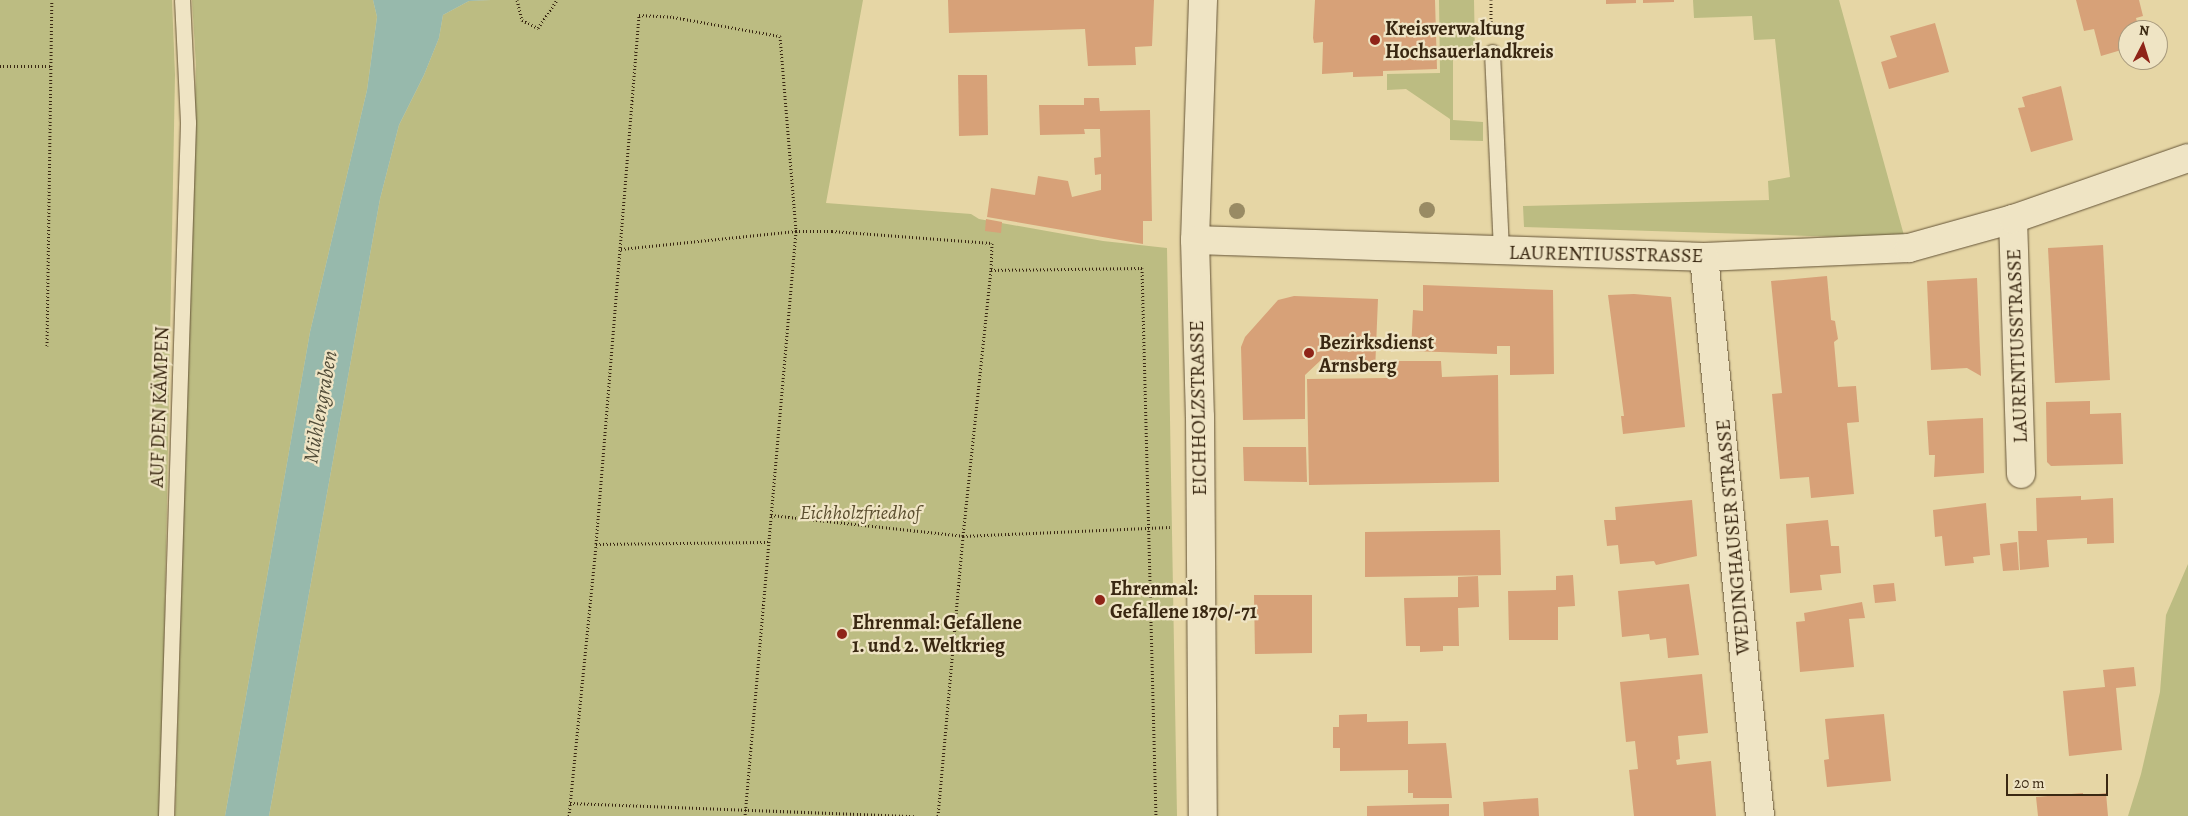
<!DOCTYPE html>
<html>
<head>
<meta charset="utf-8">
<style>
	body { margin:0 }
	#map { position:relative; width:2188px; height:816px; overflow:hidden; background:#e6d6a5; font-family:Alegreya,serif }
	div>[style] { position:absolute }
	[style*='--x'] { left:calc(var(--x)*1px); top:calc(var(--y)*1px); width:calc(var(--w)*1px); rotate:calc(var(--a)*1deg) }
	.green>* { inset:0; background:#bcbc82 }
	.water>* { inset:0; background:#97b9ac }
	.building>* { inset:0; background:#d7a178 }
	.path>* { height:3px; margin-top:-1.5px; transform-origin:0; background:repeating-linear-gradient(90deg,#3a2812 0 1px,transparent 0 3.5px) }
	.roads { filter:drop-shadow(0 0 1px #655437) drop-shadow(0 0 1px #655437) }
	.lane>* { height:15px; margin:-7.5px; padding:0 7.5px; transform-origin:7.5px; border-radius:7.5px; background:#efe4c4 }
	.street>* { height:28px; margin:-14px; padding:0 14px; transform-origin:14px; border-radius:14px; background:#efe4c4 }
	.trees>* { width:16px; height:16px; margin:-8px; border-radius:50%; background:#998b64 }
	.dots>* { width:14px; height:14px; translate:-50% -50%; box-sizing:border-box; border:2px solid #efe4c4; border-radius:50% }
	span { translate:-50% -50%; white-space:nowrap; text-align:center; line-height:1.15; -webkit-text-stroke:4.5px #efe4c4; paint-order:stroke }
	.poi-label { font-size:20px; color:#3a2812; font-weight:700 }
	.left { translate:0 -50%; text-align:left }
	.street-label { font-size:20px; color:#3a2812 }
	.park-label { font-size:20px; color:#5a4d2e; font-style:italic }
	.water-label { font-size:21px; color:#514c38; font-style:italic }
	.north { position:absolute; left:2118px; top:20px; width:50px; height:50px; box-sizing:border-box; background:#efe4c4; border:1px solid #a7997d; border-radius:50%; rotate:5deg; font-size:14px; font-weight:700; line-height:20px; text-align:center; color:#3a2812 }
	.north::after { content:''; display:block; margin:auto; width:18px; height:22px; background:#8f2418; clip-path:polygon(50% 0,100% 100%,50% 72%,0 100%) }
	.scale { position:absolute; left:2006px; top:774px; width:102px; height:22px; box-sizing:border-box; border:2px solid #3a2812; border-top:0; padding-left:6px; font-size:15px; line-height:18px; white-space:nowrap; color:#3a2812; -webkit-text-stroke:4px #efe4c4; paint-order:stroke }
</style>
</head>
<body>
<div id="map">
	<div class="green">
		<i style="clip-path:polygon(0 0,172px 0,175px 75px,161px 816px,0 816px)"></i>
		<i style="clip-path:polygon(192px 0,373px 0,377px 17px,367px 90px,310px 332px,225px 816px,175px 816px,196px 66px)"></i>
		<i style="clip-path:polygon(491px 0,863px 0,826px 203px,971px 214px,979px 219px,1103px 241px,1167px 248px,1177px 816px,269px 816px,380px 199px,399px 125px,424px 75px,439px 38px,443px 15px,469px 1px)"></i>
		<i style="clip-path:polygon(1439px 0,1474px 0,1475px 53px,1453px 54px,1453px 120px,1483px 122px,1483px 141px,1450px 140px,1450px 119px,1406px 89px,1387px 90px,1387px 74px,1440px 73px)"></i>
		<i style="clip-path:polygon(1693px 0,1839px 0,1905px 239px,1524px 227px,1523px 206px,1769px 200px,1768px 181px,1790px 177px,1775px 39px,1754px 40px,1752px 16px,1694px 18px)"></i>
		<i style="clip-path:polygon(2188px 564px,2188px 816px,2128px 816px,2141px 774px,2160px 692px,2166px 615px)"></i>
	</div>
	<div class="water">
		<i style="clip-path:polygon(373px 0,491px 0,469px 1px,443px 15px,439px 38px,424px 75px,399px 125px,380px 199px,269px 816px,225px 816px,310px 332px,367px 90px,377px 17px)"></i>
	</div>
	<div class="building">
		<i style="clip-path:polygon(948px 0,1154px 0,1152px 46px,1135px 47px,1136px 65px,1088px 66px,1085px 29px,949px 33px)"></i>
		<i style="clip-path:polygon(1315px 0,1435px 0,1437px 69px,1383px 71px,1383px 76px,1353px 77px,1353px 72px,1322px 74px,1323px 42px,1314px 43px,1313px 38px)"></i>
		<i style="clip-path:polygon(1606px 0,1636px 0,1636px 3px,1606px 4px)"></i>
		<i style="clip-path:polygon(1643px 0,1674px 0,1674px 2px,1643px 3px)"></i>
		<i style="clip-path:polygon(2076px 0,2139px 0,2143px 16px,2136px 18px,2139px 30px,2128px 30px,2128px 48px,2101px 56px,2094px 29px,2084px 31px)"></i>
		<i style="clip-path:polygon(1935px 23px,1949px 72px,1889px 89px,1881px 62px,1897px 57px,1890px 36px)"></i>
		<i style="clip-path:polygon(958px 75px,987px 75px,988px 135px,959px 136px)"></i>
		<i style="clip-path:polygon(2061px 86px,2073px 140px,2031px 152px,2018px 108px,2025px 107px,2022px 97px)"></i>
		<i style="clip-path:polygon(1084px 98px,1099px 98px,1100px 111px,1150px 110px,1152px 221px,1143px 221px,1143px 244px,987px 217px,991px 188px,1035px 195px,1038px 176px,1068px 181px,1072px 197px,1101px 190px,1101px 174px,1095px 175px,1094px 158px,1101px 157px,1100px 129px,1084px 129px,1085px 134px,1040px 135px,1039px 105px,1084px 105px)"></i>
		<i style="clip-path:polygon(986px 219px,1002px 222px,1001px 233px,985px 231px)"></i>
		<i style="clip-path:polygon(2103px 245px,2110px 380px,2055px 383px,2048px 248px)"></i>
		<i style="clip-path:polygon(1827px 276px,1831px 320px,1835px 321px,1838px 339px,1834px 342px,1838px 387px,1856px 386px,1859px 422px,1847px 423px,1854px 494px,1811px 498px,1809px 477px,1780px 479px,1772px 394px,1782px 393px,1771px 281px)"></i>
		<i style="clip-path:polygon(1977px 278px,1981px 376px,1967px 368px,1931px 370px,1927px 281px)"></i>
		<i style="clip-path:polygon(1423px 285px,1553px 290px,1554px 374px,1510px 375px,1510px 346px,1497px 346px,1497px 354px,1411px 351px,1413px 310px,1423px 311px)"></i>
		<i style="clip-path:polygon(1634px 294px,1671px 297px,1685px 427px,1623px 434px,1621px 416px,1624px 416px,1608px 295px)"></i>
		<i style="clip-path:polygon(1294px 296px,1378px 299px,1375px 371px,1358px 370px,1358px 361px,1321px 360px,1305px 375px,1305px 419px,1243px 420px,1241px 347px,1245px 337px,1278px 300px)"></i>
		<i style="clip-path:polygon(1389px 361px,1441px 361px,1442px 377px,1498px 375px,1499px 482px,1309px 485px,1307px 379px,1389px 378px)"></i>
		<i style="clip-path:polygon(2090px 401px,2090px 414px,2121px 413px,2123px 464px,2051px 466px,2047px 462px,2046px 402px)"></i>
		<i style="clip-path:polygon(1983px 418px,1984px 473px,1934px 477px,1935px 455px,1929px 455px,1927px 421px)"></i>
		<i style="clip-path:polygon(1243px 447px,1306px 447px,1307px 482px,1244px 481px)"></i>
		<i style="clip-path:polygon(2081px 496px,2081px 500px,2113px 498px,2114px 543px,2087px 544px,2087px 538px,2047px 540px,2049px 567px,2020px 570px,2018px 531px,2037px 531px,2036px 498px)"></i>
		<i style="clip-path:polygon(1692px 500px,1697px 556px,1656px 565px,1654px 561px,1620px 564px,1618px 545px,1607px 546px,1604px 520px,1616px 520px,1615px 507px)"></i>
		<i style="clip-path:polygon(1986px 503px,1990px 555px,1973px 557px,1974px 563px,1945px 566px,1942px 536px,1935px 537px,1933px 510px)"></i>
		<i style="clip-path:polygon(1828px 520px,1831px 546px,1839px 546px,1841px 573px,1820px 575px,1822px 590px,1790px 593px,1786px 524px)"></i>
		<i style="clip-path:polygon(1500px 530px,1501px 575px,1365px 577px,1365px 532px)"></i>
		<i style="clip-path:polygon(2017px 542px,2019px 570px,2003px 571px,2000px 544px)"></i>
		<i style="clip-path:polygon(1573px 575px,1575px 606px,1558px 607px,1558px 640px,1509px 640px,1508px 591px,1556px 590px,1556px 576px)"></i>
		<i style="clip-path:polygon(1478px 576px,1479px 607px,1458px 608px,1459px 646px,1443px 646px,1443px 651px,1420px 652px,1420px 646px,1406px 646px,1404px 598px,1458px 597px,1458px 577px)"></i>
		<i style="clip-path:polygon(1894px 583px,1896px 601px,1875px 603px,1873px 585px)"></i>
		<i style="clip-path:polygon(1689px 584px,1699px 655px,1668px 658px,1666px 638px,1650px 640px,1649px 634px,1622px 637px,1618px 591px)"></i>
		<i style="clip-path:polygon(1254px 595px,1312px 595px,1312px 653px,1255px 654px)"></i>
		<i style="clip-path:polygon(1862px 602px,1865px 618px,1849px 619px,1854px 667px,1800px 672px,1796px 622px,1805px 621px,1804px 613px)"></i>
		<i style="clip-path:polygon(2134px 667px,2136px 686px,2116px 688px,2122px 750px,2069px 756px,2063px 691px,2105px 687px,2103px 670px)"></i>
		<i style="clip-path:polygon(1702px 674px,1708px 733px,1678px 736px,1680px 759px,1676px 760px,1677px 765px,1711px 761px,1716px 816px,1634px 816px,1629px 770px,1638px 769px,1635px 741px,1626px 742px,1620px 682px)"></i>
		<i style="clip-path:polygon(1367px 714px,1367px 722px,1408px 721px,1408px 744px,1446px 743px,1452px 798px,1413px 798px,1413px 793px,1408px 793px,1408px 770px,1340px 771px,1340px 748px,1333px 748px,1333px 727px,1339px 727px,1339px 715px)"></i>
		<i style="clip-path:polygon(1884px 714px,1891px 781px,1827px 787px,1824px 760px,1829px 759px,1825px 719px)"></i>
		<i style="clip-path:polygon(2083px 793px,2083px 796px,2106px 793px,2108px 816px,2038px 816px,2036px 797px)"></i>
		<i style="clip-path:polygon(1538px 798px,1539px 816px,1484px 816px,1483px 802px)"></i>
		<i style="clip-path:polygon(1449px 804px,1449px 816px,1367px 816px,1367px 806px)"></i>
	</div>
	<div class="path">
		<i style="--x:517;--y:0;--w:21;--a:76"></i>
		<i style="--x:522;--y:20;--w:18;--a:27"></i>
		<i style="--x:538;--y:28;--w:34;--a:-56"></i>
		<i style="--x:1491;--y:0;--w:27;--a:90"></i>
		<i style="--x:0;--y:66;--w:50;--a:0"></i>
		<i style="--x:621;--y:249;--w:176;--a:-5.9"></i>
		<i style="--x:796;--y:231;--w:36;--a:0"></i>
		<i style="--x:832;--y:231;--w:160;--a:4.3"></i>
		<i style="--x:992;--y:243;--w:27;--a:92"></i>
		<i style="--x:991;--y:270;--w:151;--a:-0.8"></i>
		<i style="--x:1142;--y:268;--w:548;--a:88.54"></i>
		<i style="--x:47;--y:346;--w:346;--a:-89.2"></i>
		<i style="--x:771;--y:515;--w:193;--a:6.2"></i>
		<i style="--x:963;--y:536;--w:207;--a:-2.5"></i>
		<i style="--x:596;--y:544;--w:172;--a:-0.7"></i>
		<i style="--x:570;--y:803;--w:346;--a:2.2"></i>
		<i style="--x:569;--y:816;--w:273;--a:-84.3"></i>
		<i style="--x:596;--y:544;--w:531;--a:-85.35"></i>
		<i style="--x:639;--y:15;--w:34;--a:3"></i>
		<i style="--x:673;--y:17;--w:109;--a:10.1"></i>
		<i style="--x:780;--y:36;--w:196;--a:85.3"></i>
		<i style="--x:796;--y:231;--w:587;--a:94.98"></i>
		<i style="--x:938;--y:816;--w:281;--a:-84.9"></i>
		<i style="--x:963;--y:536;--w:267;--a:-84"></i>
	</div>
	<div class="roads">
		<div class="lane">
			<i style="--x:1492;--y:52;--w:200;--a:87.4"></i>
			<i style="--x:166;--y:816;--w:694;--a:-88.18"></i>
			<i style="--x:188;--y:122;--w:122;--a:-92.8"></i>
		</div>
		<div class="street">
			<i style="--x:1203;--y:0;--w:240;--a:91.9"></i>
			<i style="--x:1195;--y:240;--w:177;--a:88.4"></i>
			<i style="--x:1200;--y:417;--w:399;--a:89.6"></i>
			<i style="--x:2013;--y:219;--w:255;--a:88.2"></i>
			<i style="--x:1195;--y:240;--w:509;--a:1.91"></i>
			<i style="--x:1704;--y:257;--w:205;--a:-2.5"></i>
			<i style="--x:1909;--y:248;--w:108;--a:-15.6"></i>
			<i style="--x:2013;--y:219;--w:185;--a:-19.2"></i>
			<i style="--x:1704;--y:257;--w:562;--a:84.28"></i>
		</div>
	</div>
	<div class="trees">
		<i style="left:1427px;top:210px"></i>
		<i style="left:1237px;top:211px"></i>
	</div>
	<div class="dots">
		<i style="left:1375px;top:40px;background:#8f2418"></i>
		<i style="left:1309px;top:353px;background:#8f2418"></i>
		<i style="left:1100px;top:600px;background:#8f2418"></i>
		<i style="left:842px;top:634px;background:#8f2418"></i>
	</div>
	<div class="poi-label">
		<span class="left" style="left:1385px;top:40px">Kreisverwaltung<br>Hochsauerlandkreis</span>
		<span class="left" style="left:1319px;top:354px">Bezirksdienst<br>Arnsberg</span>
		<span class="left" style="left:1110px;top:600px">Ehrenmal:<br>Gefallene 1870/-71</span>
		<span class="left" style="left:852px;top:634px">Ehrenmal: Gefallene<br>1. und 2. Weltkrieg</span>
	</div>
	<div class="street-label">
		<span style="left:1606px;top:254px;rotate:1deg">LAURENTIUSSTRASSE</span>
		<span style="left:2017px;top:346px;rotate:-92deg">LAURENTIUSSTRASSE</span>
		<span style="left:159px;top:407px;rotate:-88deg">AUF DEN KÄMPEN</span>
		<span style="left:1198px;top:408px;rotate:-91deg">EICHHOLZSTRASSE</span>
		<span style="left:1733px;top:537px;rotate:-95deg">WEDINGHAUSER STRASSE</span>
	</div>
	<div class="park-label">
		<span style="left:860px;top:512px">Eichholzfriedhof</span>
	</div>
	<div class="water-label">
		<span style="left:320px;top:407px;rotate:-80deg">Mühlengraben</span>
	</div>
	<div class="north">N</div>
	<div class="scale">20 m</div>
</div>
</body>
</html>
